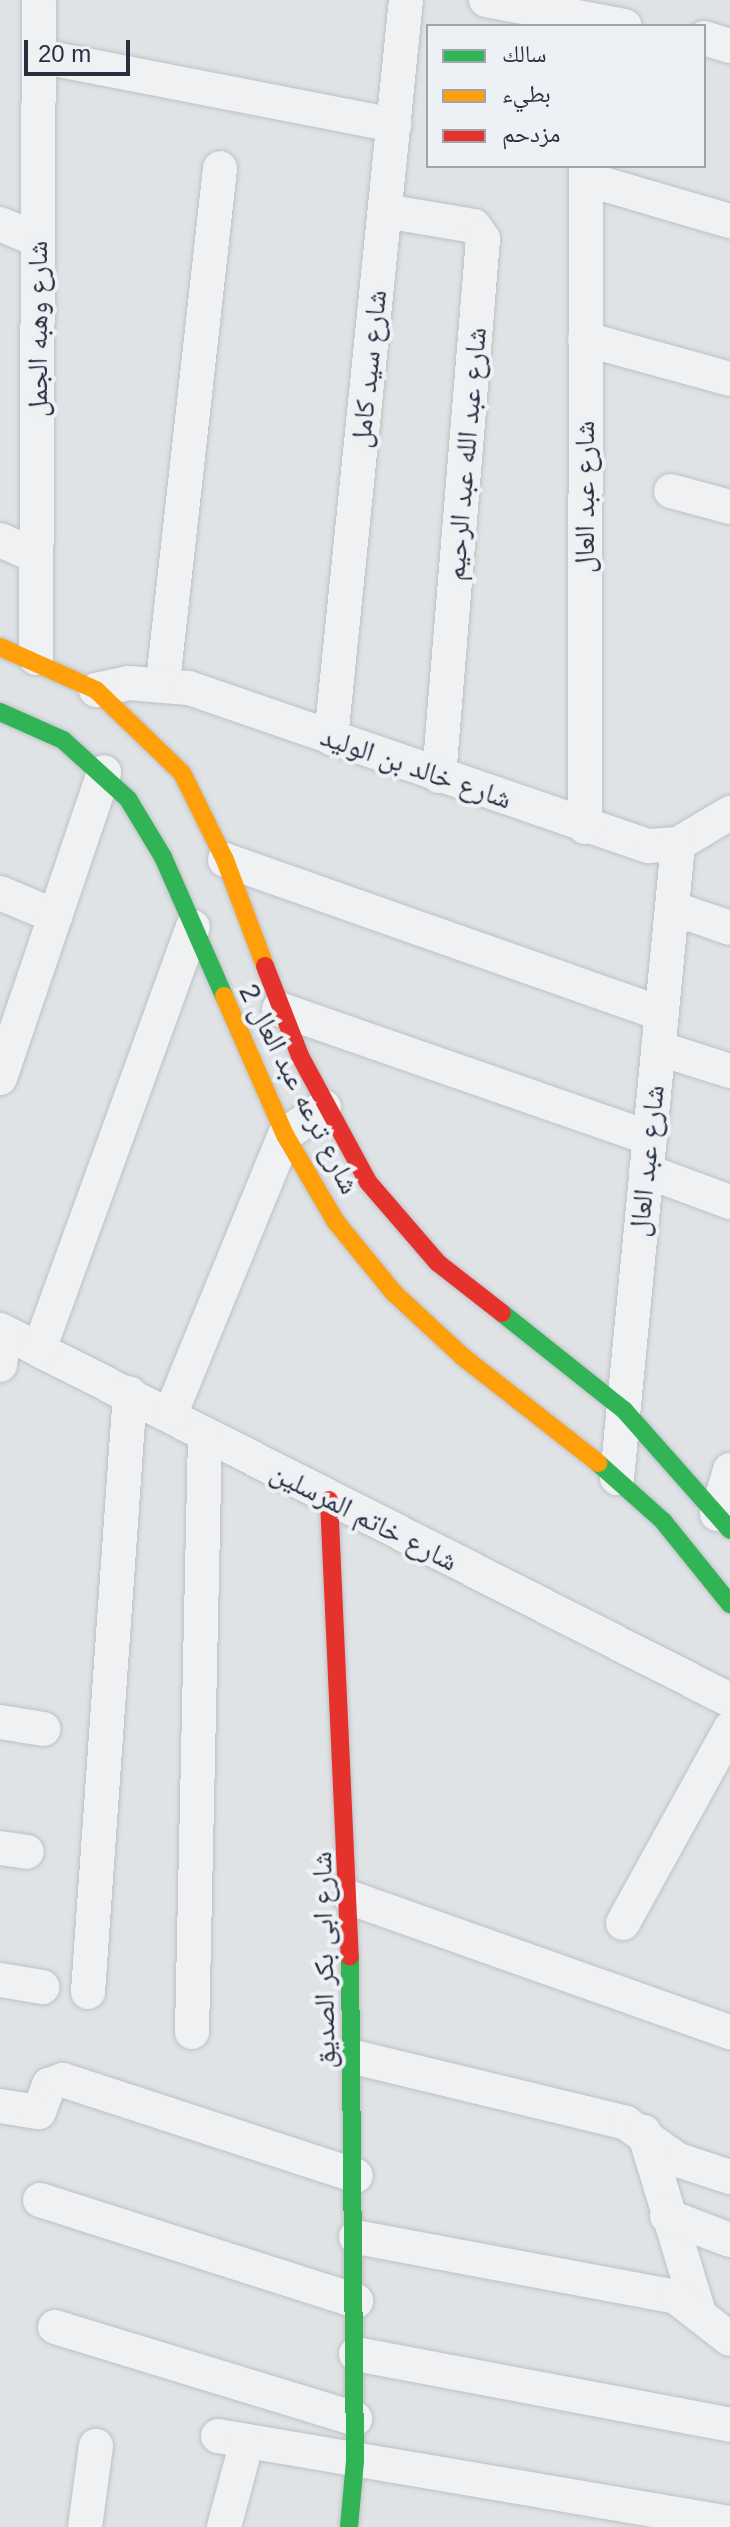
<!DOCTYPE html>
<html>
<head>
<meta charset="utf-8">
<style>
	body { margin:0 }
	#map { position:relative; width:730px; height:2527px; overflow:hidden; background:#e0e3e6; font-family:Helvetica,"Noto Naskh Arabic",sans-serif }
	div>[style] { position:absolute }
	[style*='--x'] { left:calc(var(--x)*1px); top:calc(var(--y)*1px); width:calc(var(--w)*1px); rotate:calc(var(--a)*1deg) }
	.roads { filter:drop-shadow(0 0 2px #bec1c4) drop-shadow(0 0 2px #bec1c4) }
	.street>* { height:34px; margin:-17px; padding:0 17px; transform-origin:17px; border-radius:17px; background:#eff1f2 }
	.fast>* { height:18px; margin:-9px; padding:0 9px; transform-origin:9px; border-radius:9px; background:#30b455 }
	.slow>* { height:18px; margin:-9px; padding:0 9px; transform-origin:9px; border-radius:9px; background:#ff9f0a }
	.jam>* { height:18px; margin:-9px; padding:0 9px; transform-origin:9px; border-radius:9px; background:#e5322d }
	span { translate:-50% -50%; white-space:nowrap; text-align:center; line-height:1.15; -webkit-text-stroke:8px #edf1f5; paint-order:stroke }
	.street-label { font-size:28px; color:#27303e }
	.legend { position:absolute; left:426px; top:24px; width:280px; height:144px; box-sizing:border-box; background:#edf1f5; border:2px solid #9ea4ac; margin:0; padding:10px 14px; list-style:none; font-size:24px; color:#27303e }
	.legend li { display:flex; align-items:center; gap:16px; height:40px }
	.legend b { width:40px; border:2px solid #9ea4ac }
	.scale { position:absolute; left:24px; top:40px; width:106px; height:36px; box-sizing:border-box; border:4px solid #27303e; border-top:0; padding-left:10px; font-size:24px; line-height:28px; white-space:nowrap; color:#27303e; -webkit-text-stroke:6px #edf1f5; paint-order:stroke }
</style>
</head>
<body>
<div id="map">
	<div class="roads">
		<div class="street">
			<i style="--x:486;--y:0;--w:141;--a:10.6"></i>
			<i style="--x:704;--y:38;--w:27;--a:17"></i>
			<i style="--x:39;--y:56;--w:362;--a:11"></i>
			<i style="--x:586;--y:179;--w:150;--a:16.3"></i>
			<i style="--x:385;--y:211;--w:90;--a:9.6"></i>
			<i style="--x:474;--y:226;--w:16;--a:55"></i>
			<i style="--x:483;--y:239;--w:539;--a:94.68"></i>
			<i style="--x:0;--y:224;--w:41;--a:22.8"></i>
			<i style="--x:585;--y:339;--w:150;--a:15.4"></i>
			<i style="--x:671;--y:491;--w:61;--a:15.2"></i>
			<i style="--x:0;--y:540;--w:39;--a:24"></i>
			<i style="--x:36;--y:658;--w:658;--a:-89.74"></i>
			<i style="--x:163;--y:682;--w:517;--a:-83.67"></i>
			<i style="--x:96;--y:690;--w:34;--a:-12"></i>
			<i style="--x:129;--y:683;--w:60;--a:4.8"></i>
			<i style="--x:189;--y:688;--w:486;--a:19"></i>
			<i style="--x:649;--y:846;--w:29;--a:-4"></i>
			<i style="--x:678;--y:844;--w:61;--a:-30.8"></i>
			<i style="--x:331;--y:738;--w:742;--a:-84.2"></i>
			<i style="--x:585;--y:827;--w:661;--a:-89.91"></i>
			<i style="--x:225;--y:860;--w:463;--a:19.4"></i>
			<i style="--x:0;--y:893;--w:60;--a:22.7"></i>
			<i style="--x:672;--y:908;--w:61;--a:19"></i>
			<i style="--x:279;--y:1009;--w:393;--a:19.2"></i>
			<i style="--x:658;--y:1048;--w:76;--a:17.7"></i>
			<i style="--x:0;--y:1078;--w:323;--a:-71.2"></i>
			<i style="--x:646;--y:1171;--w:90;--a:20.3"></i>
			<i style="--x:0;--y:1330;--w:818;--a:26.88"></i>
			<i style="--x:40;--y:1347;--w:447;--a:-70"></i>
			<i style="--x:0;--y:1365;--w:33;--a:-83"></i>
			<i style="--x:170;--y:1415;--w:303;--a:-67.7"></i>
			<i style="--x:285;--y:1135;--w:48;--a:-35.7"></i>
			<i style="--x:617;--y:1478;--w:637;--a:-84.5"></i>
			<i style="--x:717;--y:1514;--w:46;--a:-73.5"></i>
			<i style="--x:0;--y:1722;--w:44;--a:9.2"></i>
			<i style="--x:0;--y:1848;--w:27;--a:8"></i>
			<i style="--x:351;--y:1898;--w:402;--a:19.5"></i>
			<i style="--x:623;--y:1923;--w:222;--a:-61.1"></i>
			<i style="--x:0;--y:1980;--w:43;--a:9.5"></i>
			<i style="--x:88;--y:1992;--w:600;--a:-85.99"></i>
			<i style="--x:192;--y:2032;--w:598;--a:-88.75"></i>
			<i style="--x:354;--y:2057;--w:280;--a:13.6"></i>
			<i style="--x:626;--y:2123;--w:64;--a:35.4"></i>
			<i style="--x:678;--y:2160;--w:55;--a:18.1"></i>
			<i style="--x:0;--y:2106;--w:39;--a:9"></i>
			<i style="--x:39;--y:2112;--w:29;--a:-70"></i>
			<i style="--x:49;--y:2085;--w:15;--a:-20"></i>
			<i style="--x:63;--y:2080;--w:308;--a:18.1"></i>
			<i style="--x:644;--y:2132;--w:186;--a:73.1"></i>
			<i style="--x:40;--y:2200;--w:332;--a:17.7"></i>
			<i style="--x:667;--y:2216;--w:67;--a:20.9"></i>
			<i style="--x:356;--y:2237;--w:326;--a:10.6"></i>
			<i style="--x:676;--y:2297;--w:68;--a:37.9"></i>
			<i style="--x:55;--y:2327;--w:314;--a:17"></i>
			<i style="--x:356;--y:2354;--w:381;--a:10.7"></i>
			<i style="--x:218;--y:2436;--w:519;--a:9.64"></i>
			<i style="--x:85;--y:2527;--w:82;--a:-82.3"></i>
			<i style="--x:224;--y:2527;--w:89;--a:-75"></i>
		</div>
		<div class="fast">
			<i style="--x:0;--y:712;--w:69;--a:24"></i>
			<i style="--x:63;--y:740;--w:88;--a:42.2"></i>
			<i style="--x:128;--y:799;--w:68;--a:58.9"></i>
			<i style="--x:163;--y:857;--w:152;--a:66.3"></i>
			<i style="--x:502;--y:1313;--w:156;--a:38.5"></i>
			<i style="--x:624;--y:1410;--w:160;--a:48.5"></i>
			<i style="--x:598;--y:1463;--w:87;--a:41.7"></i>
			<i style="--x:663;--y:1521;--w:107;--a:51.1"></i>
			<i style="--x:349;--y:2527;--w:66;--a:-84.8"></i>
			<i style="--x:355;--y:2461;--w:504;--a:-90.57"></i>
		</div>
		<div class="slow">
			<i style="--x:0;--y:647;--w:105;--a:24.1"></i>
			<i style="--x:96;--y:690;--w:120;--a:44"></i>
			<i style="--x:182;--y:773;--w:97;--a:63.7"></i>
			<i style="--x:225;--y:860;--w:113;--a:69.3"></i>
			<i style="--x:224;--y:996;--w:152;--a:66.3"></i>
			<i style="--x:285;--y:1135;--w:101;--a:59.6"></i>
			<i style="--x:336;--y:1222;--w:92;--a:50.8"></i>
			<i style="--x:394;--y:1293;--w:94;--a:42.8"></i>
			<i style="--x:463;--y:1357;--w:172;--a:38.1"></i>
		</div>
		<div class="jam">
			<i style="--x:265;--y:966;--w:97;--a:68.7"></i>
			<i style="--x:300;--y:1056;--w:143;--a:61.6"></i>
			<i style="--x:368;--y:1182;--w:107;--a:49.2"></i>
			<i style="--x:438;--y:1263;--w:81;--a:38"></i>
			<i style="--x:329;--y:1500;--w:457;--a:87.4"></i>
		</div>
	</div>
	<div class="street-label">
		<span style="left:38px;top:329px;rotate:-90deg">شارع وهبه الجمل</span>
		<span style="left:369px;top:369px;rotate:-84deg">شارع سيد كامل</span>
		<span style="left:466px;top:454px;rotate:-85deg">شارع عبد الله عبد الرحيم</span>
		<span style="left:585px;top:497px;rotate:-90deg">شارع عبد العال</span>
		<span style="left:416px;top:768px;rotate:19deg">شارع خالد بن الوليد</span>
		<span style="left:299px;top:1089px;rotate:63deg">شارع ترعه عبد العال 2</span>
		<span style="left:647px;top:1161px;rotate:-84deg">شارع عبد العال</span>
		<span style="left:364px;top:1517px;rotate:27deg">شارع خاتم المرسلين</span>
		<span style="left:324px;top:1960px;rotate:-91deg">شارع ابى بكر الصديق</span>
	</div>
	<ul class="legend">
	<li><b style="height:10px;background:#30b455"></b>سالك</li>
	<li><b style="height:10px;background:#ff9f0a"></b>بطيء</li>
	<li><b style="height:10px;background:#e5322d"></b>مزدحم</li>
	</ul>
	<div class="scale">20 m</div>
</div>
</body>
</html>
